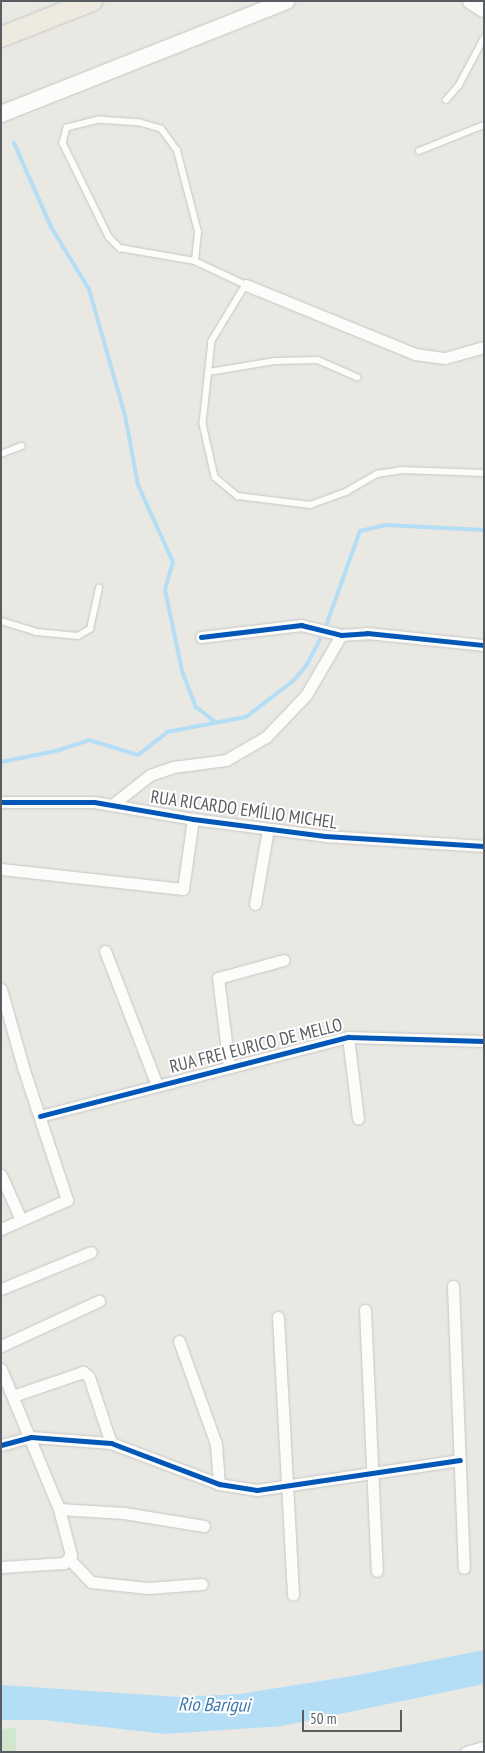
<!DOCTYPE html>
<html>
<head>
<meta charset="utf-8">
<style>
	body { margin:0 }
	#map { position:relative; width:485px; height:1753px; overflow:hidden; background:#e9e8e3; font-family:"PT Sans Narrow",sans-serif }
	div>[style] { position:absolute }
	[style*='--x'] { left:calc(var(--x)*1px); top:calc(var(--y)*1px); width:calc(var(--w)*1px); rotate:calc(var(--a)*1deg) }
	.green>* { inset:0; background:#d1e6ce }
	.water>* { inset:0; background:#b4ddf6 }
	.stream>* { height:4px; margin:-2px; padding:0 2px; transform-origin:2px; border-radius:2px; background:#b4ddf6 }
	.roads { filter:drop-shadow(0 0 1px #c6c6c5) drop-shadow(0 0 1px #c6c6c5) }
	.lane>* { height:5.5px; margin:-2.75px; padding:0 2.75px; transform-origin:2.75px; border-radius:2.75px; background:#fcfcfb }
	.street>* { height:11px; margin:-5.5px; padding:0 5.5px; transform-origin:5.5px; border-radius:5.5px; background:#fcfcfb }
	.secondary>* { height:16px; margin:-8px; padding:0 8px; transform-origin:8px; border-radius:8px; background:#fcfcfb }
	.highway>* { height:20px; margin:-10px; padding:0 10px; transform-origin:10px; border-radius:10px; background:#eeeadf }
	.cycleway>* { height:5px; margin:-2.5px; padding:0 2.5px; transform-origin:2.5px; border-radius:2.5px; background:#0057b8 }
	span { translate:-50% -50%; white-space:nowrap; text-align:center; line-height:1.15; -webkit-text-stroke:4px #fff; paint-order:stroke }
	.street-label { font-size:18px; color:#595d61 }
	.water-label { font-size:19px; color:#3c79af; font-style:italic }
	.frame { position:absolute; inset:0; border:2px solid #595d61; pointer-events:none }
	.scale { position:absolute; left:302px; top:1710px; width:100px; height:22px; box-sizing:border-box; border:2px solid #595d61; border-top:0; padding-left:6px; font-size:15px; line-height:18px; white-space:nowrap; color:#595d61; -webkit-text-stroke:4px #fff; paint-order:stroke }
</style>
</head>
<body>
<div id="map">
	<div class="green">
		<i style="clip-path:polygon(16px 1728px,16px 1752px,1px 1752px,1px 1729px)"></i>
	</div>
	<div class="water">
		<i style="clip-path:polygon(484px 1650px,484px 1684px,282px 1726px,165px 1734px,43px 1720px,1px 1720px,1px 1685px,179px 1697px,240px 1694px,358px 1675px)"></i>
	</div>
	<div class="stream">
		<i style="--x:14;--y:143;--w:92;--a:66.2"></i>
		<i style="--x:51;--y:227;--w:73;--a:58.5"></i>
		<i style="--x:89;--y:289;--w:131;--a:74.1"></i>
		<i style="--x:125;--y:415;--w:71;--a:79.5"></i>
		<i style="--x:138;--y:485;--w:85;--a:65.6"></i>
		<i style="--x:173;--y:562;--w:29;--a:106"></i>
		<i style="--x:165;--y:590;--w:83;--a:78.1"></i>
		<i style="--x:182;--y:671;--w:39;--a:69"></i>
		<i style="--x:196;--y:707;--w:24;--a:38"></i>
		<i style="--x:327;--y:623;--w:98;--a:-70.3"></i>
		<i style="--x:360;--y:531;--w:26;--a:-13"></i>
		<i style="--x:385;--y:525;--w:99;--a:2.9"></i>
		<i style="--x:1;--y:762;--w:56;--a:-11.3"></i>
		<i style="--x:56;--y:751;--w:35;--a:-18"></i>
		<i style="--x:89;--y:740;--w:51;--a:17"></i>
		<i style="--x:138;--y:755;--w:37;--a:-38"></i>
		<i style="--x:167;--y:732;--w:80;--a:-10.8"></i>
		<i style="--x:246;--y:717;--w:59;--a:-37.5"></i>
		<i style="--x:293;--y:681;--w:20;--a:-49"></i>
		<i style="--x:306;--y:666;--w:30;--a:-62"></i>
	</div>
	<div class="roads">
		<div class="lane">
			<i style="--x:446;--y:100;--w:20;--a:-49"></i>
			<i style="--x:459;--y:85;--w:53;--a:-62"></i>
			<i style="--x:419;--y:151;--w:70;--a:-21.8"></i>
			<i style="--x:195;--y:261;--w:29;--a:-84"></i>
			<i style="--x:198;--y:232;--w:84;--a:-104.5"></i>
			<i style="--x:177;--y:151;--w:27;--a:-126"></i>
			<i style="--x:161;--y:129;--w:22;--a:-164"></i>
			<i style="--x:140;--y:123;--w:41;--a:-175.8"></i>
			<i style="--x:99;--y:120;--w:33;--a:166"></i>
			<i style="--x:67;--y:128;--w:16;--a:105"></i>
			<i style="--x:63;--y:143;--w:105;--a:63.9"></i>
			<i style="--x:109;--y:237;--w:16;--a:45"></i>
			<i style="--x:120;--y:248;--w:76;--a:9.8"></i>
			<i style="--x:195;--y:261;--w:56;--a:25.2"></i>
			<i style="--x:246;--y:285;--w:66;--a:121.3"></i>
			<i style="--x:212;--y:341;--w:83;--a:96.2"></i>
			<i style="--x:203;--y:424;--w:54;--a:77.2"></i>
			<i style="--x:215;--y:477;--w:30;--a:40"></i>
			<i style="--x:238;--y:496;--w:73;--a:7.1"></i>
			<i style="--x:310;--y:505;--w:38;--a:-20"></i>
			<i style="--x:346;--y:492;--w:36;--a:-30"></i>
			<i style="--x:377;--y:474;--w:24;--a:-9"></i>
			<i style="--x:401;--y:470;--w:83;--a:2.1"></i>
			<i style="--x:209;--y:372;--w:67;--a:-9.5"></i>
			<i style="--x:275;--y:361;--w:43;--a:-1.3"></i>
			<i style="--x:318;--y:360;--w:43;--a:23.6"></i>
			<i style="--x:1;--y:454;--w:22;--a:-21"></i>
			<i style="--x:1;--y:621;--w:37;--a:17"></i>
			<i style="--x:36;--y:632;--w:42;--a:5.4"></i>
			<i style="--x:78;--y:636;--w:14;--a:-30"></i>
			<i style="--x:90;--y:629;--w:42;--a:-77.6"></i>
		</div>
		<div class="street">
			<i style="--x:246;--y:285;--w:183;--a:22.2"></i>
			<i style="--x:415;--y:354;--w:30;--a:8"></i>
			<i style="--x:445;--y:358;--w:41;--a:-15.8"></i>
			<i style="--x:201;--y:637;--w:101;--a:-6.8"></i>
			<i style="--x:301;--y:625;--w:41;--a:14"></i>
			<i style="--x:341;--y:635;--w:26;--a:-4"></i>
			<i style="--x:367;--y:633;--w:118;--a:5.9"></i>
			<i style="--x:1;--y:802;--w:93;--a:0"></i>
			<i style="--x:94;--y:802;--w:100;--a:9.7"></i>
			<i style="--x:193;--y:819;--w:133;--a:7.3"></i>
			<i style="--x:325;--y:836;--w:159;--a:3.6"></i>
			<i style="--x:112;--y:805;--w:48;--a:-38.3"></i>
			<i style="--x:150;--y:775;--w:24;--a:-19"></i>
			<i style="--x:173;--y:767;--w:53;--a:-7.5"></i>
			<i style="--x:226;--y:760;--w:46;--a:-29.9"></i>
			<i style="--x:266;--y:737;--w:58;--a:-46.4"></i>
			<i style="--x:306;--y:695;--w:69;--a:-59.7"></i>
			<i style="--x:1;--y:869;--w:183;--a:6.3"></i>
			<i style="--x:183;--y:889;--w:71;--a:-81.9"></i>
			<i style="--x:255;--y:904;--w:76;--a:-80.2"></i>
			<i style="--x:105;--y:951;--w:144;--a:68.8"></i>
			<i style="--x:1;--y:989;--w:81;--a:74.2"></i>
			<i style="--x:23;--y:1067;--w:140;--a:71.7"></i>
			<i style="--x:67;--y:1200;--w:72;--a:156.3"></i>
			<i style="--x:348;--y:1037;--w:82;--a:83"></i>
			<i style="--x:229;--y:1067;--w:90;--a:-97"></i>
			<i style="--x:218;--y:978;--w:68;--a:-15.3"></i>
			<i style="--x:40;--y:1116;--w:318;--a:-14.4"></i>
			<i style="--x:348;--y:1037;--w:136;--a:1.7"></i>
			<i style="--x:1;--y:1175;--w:49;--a:66"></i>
			<i style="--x:453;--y:1286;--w:282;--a:87.8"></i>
			<i style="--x:1;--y:1289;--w:97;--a:-22.3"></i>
			<i style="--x:365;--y:1310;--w:261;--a:87.4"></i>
			<i style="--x:278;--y:1317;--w:278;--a:86.9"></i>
			<i style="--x:179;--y:1341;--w:109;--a:70.2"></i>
			<i style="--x:216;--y:1444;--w:40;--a:85.7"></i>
			<i style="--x:1;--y:1346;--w:108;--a:-24.7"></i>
			<i style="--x:1;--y:1369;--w:152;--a:67.5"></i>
			<i style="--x:59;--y:1509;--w:48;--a:75.4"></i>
			<i style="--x:71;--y:1555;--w:11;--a:131"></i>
			<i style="--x:64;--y:1563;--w:63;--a:176.4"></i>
			<i style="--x:13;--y:1396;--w:74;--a:-18.9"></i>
			<i style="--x:83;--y:1372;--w:8;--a:40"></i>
			<i style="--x:89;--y:1377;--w:70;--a:71.6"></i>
			<i style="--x:1;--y:1445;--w:31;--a:-15"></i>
			<i style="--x:31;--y:1437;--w:80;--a:4.3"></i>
			<i style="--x:111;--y:1443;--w:116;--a:20.8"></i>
			<i style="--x:219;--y:1484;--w:38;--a:9"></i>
			<i style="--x:257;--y:1490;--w:205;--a:-8.4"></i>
			<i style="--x:59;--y:1509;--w:65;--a:3.5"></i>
			<i style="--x:124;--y:1513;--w:81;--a:9.2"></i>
			<i style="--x:70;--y:1560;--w:30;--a:46"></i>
			<i style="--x:91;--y:1582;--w:57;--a:6"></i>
			<i style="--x:148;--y:1588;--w:54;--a:-4.2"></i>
			<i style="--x:466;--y:1752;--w:19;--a:-16"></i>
		</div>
		<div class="secondary">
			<i style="--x:471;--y:1;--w:15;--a:32"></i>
			<i style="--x:1;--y:114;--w:307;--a:-21.6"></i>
		</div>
		<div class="highway">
			<i style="--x:1;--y:37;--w:98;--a:-21.6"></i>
		</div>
	</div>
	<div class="cycleway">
		<i style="--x:201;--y:637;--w:101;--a:-6.8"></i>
		<i style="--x:301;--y:625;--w:41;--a:14"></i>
		<i style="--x:341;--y:635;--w:26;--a:-4"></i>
		<i style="--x:367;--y:633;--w:118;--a:5.9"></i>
		<i style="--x:1;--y:802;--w:93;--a:0"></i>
		<i style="--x:94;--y:802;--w:100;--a:9.7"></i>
		<i style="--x:193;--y:819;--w:133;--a:7.3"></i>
		<i style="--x:325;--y:836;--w:159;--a:3.6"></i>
		<i style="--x:40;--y:1116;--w:318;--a:-14.4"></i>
		<i style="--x:348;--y:1037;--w:136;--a:1.7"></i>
		<i style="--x:1;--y:1445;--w:31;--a:-15"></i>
		<i style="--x:31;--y:1437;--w:80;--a:4.3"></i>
		<i style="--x:111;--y:1443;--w:116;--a:20.8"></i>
		<i style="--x:219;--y:1484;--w:38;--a:9"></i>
		<i style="--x:257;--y:1490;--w:205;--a:-8.4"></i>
	</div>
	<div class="street-label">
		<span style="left:244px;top:810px;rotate:8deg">RUA RICARDO EMÍLIO MICHEL</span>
		<span style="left:256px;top:1046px;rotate:-14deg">RUA FREI EURICO DE MELLO</span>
	</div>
	<div class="water-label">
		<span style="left:214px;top:1705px;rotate:1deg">Rio Barigui</span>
	</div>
	<div class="frame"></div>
	<div class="scale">50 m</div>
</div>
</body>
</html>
